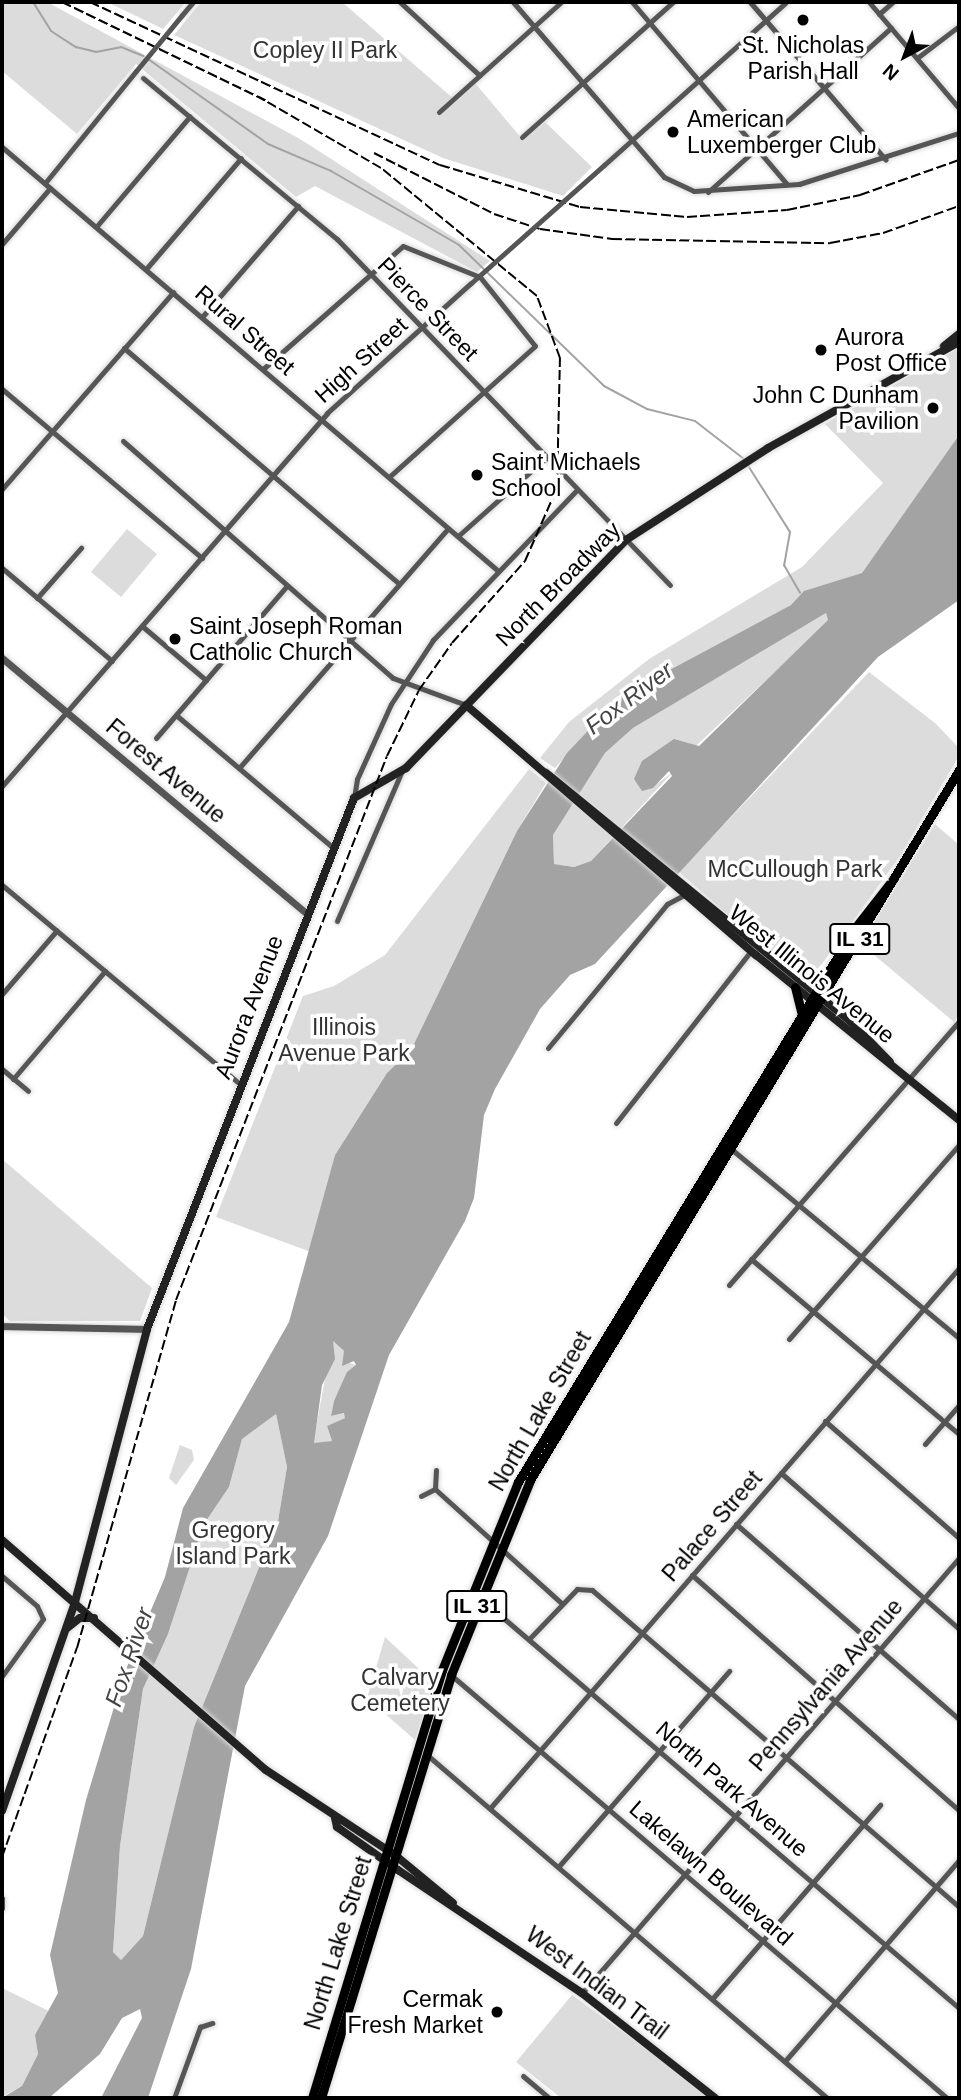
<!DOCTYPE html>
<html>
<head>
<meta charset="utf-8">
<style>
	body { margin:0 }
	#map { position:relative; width:961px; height:2100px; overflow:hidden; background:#fff; font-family:Helvetica,sans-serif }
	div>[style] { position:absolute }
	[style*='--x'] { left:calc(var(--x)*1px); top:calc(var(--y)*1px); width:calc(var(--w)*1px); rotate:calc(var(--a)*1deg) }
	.green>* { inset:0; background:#dcdcdc }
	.water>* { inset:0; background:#a3a3a3 }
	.stream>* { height:2px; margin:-1px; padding:0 1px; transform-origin:1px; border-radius:1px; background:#a3a3a3 }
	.roads { filter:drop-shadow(0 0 2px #dbdbdb) drop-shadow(0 0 2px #dbdbdb) }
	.minor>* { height:5px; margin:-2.5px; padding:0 2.5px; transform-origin:2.5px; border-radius:2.5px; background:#555 }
	.tertiary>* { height:7px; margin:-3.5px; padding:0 3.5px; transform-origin:3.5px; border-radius:3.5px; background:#555 }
	.secondary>* { height:8px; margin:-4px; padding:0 4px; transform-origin:4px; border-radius:4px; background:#222 }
	.primary>* { height:9px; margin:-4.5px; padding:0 4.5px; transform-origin:4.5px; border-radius:4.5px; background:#000 }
	.rail>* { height:2px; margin-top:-1px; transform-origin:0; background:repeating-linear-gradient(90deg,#000 0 10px,transparent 0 13.5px) }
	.minor-bridge>* { height:5px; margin:-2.5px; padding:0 2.5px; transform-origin:2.5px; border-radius:2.5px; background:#555 }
	.dots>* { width:19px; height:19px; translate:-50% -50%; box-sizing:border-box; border:4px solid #fff; border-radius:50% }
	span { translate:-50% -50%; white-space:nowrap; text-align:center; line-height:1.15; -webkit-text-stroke:7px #fff; paint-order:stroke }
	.shield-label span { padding:2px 5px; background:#fff; border:2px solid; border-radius:5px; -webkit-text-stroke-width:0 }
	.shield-label { font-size:21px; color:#000; font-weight:700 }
	.poi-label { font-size:23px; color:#000 }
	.left { translate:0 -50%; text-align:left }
	.right { translate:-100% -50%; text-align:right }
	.park-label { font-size:23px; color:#333 }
	.street-label { font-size:23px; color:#000 }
	.water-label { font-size:24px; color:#444; font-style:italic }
	.frame { position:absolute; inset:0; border:4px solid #000; pointer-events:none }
	.north { position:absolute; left:870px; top:21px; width:70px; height:70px; -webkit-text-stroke:5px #fff; paint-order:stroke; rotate:221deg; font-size:19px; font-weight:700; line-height:28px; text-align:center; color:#000 }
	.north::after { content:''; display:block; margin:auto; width:24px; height:32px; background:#000; clip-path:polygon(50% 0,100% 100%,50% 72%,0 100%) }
</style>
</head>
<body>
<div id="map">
	<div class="green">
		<i style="clip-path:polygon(2px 2px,47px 2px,300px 139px,490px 261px,477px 272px,315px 186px,296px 197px,136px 64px,77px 134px,2px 71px)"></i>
		<i style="clip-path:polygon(107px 2px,186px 2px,163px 29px)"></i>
		<i style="clip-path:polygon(201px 2px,342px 2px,455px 100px,475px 83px,523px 140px,545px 122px,592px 167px,563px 196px,443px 158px,174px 35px)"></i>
		<i style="clip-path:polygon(959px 348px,959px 435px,862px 573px,806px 592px,791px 605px,621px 696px,555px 768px,540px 758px,569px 722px,649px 659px,802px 567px,883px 483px,825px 424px)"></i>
		<i style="clip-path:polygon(127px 529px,157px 554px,121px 597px,91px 572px)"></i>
		<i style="clip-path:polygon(826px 613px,828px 620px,807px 642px,650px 789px,673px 772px,591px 861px,574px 867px,554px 864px,553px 835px,605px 753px,633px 728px)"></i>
		<i style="clip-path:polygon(869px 672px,935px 723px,959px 748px,959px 756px,900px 856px,811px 979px,769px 951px,679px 872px)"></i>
		<i style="clip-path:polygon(529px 769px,546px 783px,517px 831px,411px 1050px,387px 1073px,335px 1155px,311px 1252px,216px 1217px,303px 996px,334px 986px,385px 955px)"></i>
		<i style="clip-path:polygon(935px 824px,959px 845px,959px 1015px,954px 1022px,861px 944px)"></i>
		<i style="clip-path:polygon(2px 1159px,152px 1288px,140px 1321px,10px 1321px,2px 1314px)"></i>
		<i style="clip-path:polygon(332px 1340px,344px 1351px,344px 1361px,356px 1365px,334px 1401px,331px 1416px,345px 1413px,345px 1418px,327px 1426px,332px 1441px,313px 1444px)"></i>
		<i style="clip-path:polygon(276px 1414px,287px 1467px,278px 1521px,194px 1727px,143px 1936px,121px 1960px,113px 1952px,120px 1846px,143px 1689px,168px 1634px,204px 1524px,229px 1487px,242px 1439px)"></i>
		<i style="clip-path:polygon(180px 1445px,192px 1450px,194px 1460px,176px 1485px,169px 1478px)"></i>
		<i style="clip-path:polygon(385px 1637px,433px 1682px,415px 1740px,367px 1698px)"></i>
		<i style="clip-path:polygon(2px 1988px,51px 2012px,35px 2035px,38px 2054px,22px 2086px,2px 2097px)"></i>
		<i style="clip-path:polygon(572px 1995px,668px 2065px,709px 2098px,561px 2098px,516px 2062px)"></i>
	</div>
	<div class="water">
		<i style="clip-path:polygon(evenodd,959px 435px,959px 600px,878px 657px,595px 964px,570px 975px,540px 1009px,495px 1089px,484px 1115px,474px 1198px,465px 1221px,389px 1355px,328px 1536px,245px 1686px,191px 1969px,148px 2098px,101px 2098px,142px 2018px,140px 2009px,122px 2018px,100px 2054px,49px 2098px,2px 2098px,22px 2086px,38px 2054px,35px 2035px,58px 1993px,50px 1955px,86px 1800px,124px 1674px,165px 1577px,183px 1508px,289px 1322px,335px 1155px,387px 1073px,411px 1050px,517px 831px,567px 753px,621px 696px,791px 605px,804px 591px,862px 573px,959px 435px,826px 613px,828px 620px,699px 746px,674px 739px,642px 761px,634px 779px,642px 791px,653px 788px,669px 771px,672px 776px,591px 861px,574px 867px,554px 864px,553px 835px,605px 753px,633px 728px,826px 613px,959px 435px,333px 1341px,344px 1351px,342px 1366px,354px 1361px,356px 1365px,347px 1372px,334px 1401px,331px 1416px,344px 1413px,345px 1418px,327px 1426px,332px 1441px,314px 1443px,322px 1385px,335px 1359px,333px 1341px,959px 435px,276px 1414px,287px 1467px,278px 1521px,194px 1727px,143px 1936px,121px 1960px,113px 1952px,120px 1846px,143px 1689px,168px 1634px,204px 1524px,229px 1487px,242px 1439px,276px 1414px)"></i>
	</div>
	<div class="stream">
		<i style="--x:33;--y:2;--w:34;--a:58"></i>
		<i style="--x:51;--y:31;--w:30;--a:33"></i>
		<i style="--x:76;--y:47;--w:21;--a:14"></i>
		<i style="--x:96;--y:52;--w:25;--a:-11"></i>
		<i style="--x:121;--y:47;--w:24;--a:22"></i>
		<i style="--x:148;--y:59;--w:147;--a:35.3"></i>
		<i style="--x:268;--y:144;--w:69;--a:23.2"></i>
		<i style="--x:331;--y:171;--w:148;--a:30"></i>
		<i style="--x:459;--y:245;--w:202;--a:44.2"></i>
		<i style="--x:604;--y:386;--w:49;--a:28.1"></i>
		<i style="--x:647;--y:409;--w:49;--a:14"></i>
		<i style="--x:695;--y:421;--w:62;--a:37.8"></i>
		<i style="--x:747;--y:464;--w:80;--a:57.7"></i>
		<i style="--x:790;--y:532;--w:34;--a:100"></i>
		<i style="--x:784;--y:565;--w:32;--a:60"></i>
	</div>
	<div class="roads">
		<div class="minor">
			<i style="--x:400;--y:2;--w:108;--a:42.7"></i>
			<i style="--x:513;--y:2;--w:231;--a:49.2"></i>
			<i style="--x:664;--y:177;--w:33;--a:25"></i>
			<i style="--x:694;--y:191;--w:105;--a:-3.8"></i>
			<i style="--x:799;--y:184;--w:168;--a:-17.7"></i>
			<i style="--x:632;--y:2;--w:239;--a:49.6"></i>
			<i style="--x:750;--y:2;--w:208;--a:49.3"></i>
			<i style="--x:869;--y:2;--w:139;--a:49.7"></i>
			<i style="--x:879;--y:14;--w:18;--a:-41"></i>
			<i style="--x:182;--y:15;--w:17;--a:-50"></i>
			<i style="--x:917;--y:58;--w:53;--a:-37.3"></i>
			<i style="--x:143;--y:78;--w:252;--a:39.7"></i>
			<i style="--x:337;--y:239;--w:480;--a:46.1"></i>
			<i style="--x:439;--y:112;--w:164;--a:-42"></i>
			<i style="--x:522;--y:137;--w:203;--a:-41.8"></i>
			<i style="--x:2;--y:147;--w:650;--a:40.51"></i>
			<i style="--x:604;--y:165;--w:244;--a:-41.8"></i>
			<i style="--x:45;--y:183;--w:144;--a:-50.9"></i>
			<i style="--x:708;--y:192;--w:246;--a:-41.9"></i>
			<i style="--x:96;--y:227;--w:145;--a:-49.7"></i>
			<i style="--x:2;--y:244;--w:74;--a:-49.4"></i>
			<i style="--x:146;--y:269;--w:146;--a:-49.4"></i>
			<i style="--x:202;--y:317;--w:147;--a:-49.1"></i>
			<i style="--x:124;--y:348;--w:361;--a:40.6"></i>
			<i style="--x:263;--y:369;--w:186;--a:-41.3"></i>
			<i style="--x:403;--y:246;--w:83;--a:21.9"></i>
			<i style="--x:480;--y:277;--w:88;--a:51.4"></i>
			<i style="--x:535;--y:346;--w:196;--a:138.1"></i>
			<i style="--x:2;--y:389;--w:262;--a:40.2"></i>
			<i style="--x:123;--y:441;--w:359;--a:41.3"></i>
			<i style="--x:393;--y:678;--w:78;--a:20.3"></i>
			<i style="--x:2;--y:489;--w:261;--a:-49"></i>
			<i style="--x:458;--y:536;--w:119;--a:-41.6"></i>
			<i style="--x:2;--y:568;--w:144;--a:40.2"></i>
			<i style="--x:37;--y:598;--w:67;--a:-48.7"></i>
			<i style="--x:142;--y:626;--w:84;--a:40.2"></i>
			<i style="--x:176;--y:715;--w:203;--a:40.2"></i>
			<i style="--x:156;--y:738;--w:199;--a:-49.3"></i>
			<i style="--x:239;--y:768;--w:318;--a:-48.9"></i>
			<i style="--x:2;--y:786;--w:495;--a:-48.9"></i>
			<i style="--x:327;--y:413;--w:193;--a:-42.1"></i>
			<i style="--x:354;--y:798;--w:19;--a:-81"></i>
			<i style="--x:357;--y:779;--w:82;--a:-65.6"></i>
			<i style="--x:391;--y:704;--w:77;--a:-56.7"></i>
			<i style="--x:433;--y:640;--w:208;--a:-46.2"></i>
			<i style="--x:2;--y:885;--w:310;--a:39.9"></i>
			<i style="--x:337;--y:921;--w:163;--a:-66.6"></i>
			<i style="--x:2;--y:994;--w:84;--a:-49.3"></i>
			<i style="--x:548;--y:1048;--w:187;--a:-50.4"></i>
			<i style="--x:667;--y:904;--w:24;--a:-28"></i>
			<i style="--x:2;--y:1069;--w:34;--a:40"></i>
			<i style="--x:13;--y:1079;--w:142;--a:-49.6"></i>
			<i style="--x:616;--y:1123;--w:219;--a:-51.9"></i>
			<i style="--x:730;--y:1148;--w:298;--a:39.7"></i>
			<i style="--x:751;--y:1259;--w:272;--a:40.1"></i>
			<i style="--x:729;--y:1285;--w:350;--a:-48.9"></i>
			<i style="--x:789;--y:1339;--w:258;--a:-48.8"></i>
			<i style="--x:825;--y:1421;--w:178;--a:41.1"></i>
			<i style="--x:925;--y:1444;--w:52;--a:-48.9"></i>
			<i style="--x:781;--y:1473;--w:237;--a:41.2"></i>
			<i style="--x:435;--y:1489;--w:170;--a:42.1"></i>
			<i style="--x:421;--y:1496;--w:16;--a:-27"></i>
			<i style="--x:435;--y:1489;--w:19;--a:-87"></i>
			<i style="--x:736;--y:1524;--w:296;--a:41.2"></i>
			<i style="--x:692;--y:1575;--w:356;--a:41.4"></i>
			<i style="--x:2;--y:1576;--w:46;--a:40.6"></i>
			<i style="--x:37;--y:1606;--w:14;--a:65"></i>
			<i style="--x:43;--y:1619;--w:70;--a:125.7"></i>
			<i style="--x:480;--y:1598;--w:631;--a:40.56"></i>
			<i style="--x:530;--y:1638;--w:68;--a:-46.2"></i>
			<i style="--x:577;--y:1589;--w:15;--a:4"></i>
			<i style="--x:592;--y:1590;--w:485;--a:40.8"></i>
			<i style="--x:451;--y:1675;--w:652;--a:40.46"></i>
			<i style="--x:426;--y:1754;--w:528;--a:40.62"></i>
			<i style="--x:491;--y:1807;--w:714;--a:-49.03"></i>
			<i style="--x:559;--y:1866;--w:259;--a:-48.9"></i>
			<i style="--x:2;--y:1898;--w:10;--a:90"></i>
			<i style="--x:582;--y:1993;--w:576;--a:-49.09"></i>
			<i style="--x:712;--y:1999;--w:257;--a:-49.1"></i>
			<i style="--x:785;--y:2061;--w:266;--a:-49.1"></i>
			<i style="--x:523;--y:2076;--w:34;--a:40"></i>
			<i style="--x:174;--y:2098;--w:76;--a:-69.9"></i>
			<i style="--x:200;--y:2027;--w:13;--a:-18"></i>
		</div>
		<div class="tertiary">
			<i style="--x:2;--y:658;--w:397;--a:40"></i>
			<i style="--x:2;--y:1326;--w:145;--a:1.2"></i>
		</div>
		<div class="secondary">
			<i style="--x:944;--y:346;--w:19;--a:-39"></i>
			<i style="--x:466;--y:705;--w:383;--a:40.8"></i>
			<i style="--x:756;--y:955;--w:262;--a:39.1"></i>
			<i style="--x:546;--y:773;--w:392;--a:39.2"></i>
			<i style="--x:850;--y:1021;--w:57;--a:45.7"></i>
			<i style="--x:2;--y:1540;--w:350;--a:41.1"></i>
			<i style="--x:266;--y:1770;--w:154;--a:33.4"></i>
			<i style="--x:395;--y:1855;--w:75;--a:39.6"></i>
			<i style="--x:67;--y:1628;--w:16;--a:-38"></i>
			<i style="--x:80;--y:1618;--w:14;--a:0"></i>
			<i style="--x:2;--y:1811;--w:221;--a:-70.7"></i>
			<i style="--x:75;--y:1602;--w:282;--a:-75.2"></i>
			<i style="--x:147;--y:1329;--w:570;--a:-68.7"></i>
			<i style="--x:354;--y:798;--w:60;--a:-30"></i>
			<i style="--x:406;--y:768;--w:317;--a:-46"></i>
			<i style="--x:626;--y:540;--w:169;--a:-32.9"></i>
			<i style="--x:768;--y:448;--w:218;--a:-29"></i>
			<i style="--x:335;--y:1818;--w:9;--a:77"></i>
			<i style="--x:337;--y:1827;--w:75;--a:35.2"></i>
			<i style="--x:398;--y:1870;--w:221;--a:33.8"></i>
			<i style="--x:582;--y:1993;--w:169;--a:38.3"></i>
		</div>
		<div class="primary">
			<i style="--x:795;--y:987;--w:30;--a:76"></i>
			<i style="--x:312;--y:2098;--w:447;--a:-73.1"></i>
			<i style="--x:442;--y:1670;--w:203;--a:-68"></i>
			<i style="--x:518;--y:1482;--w:648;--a:-58.69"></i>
			<i style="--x:855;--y:928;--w:63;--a:-52"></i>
			<i style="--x:321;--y:2098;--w:443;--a:-72.9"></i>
			<i style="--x:451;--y:1675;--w:210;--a:-67.9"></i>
			<i style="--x:530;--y:1480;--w:830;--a:-58.86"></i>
		</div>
	</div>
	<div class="rail">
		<i style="--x:62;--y:2;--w:228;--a:25.8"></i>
		<i style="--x:90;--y:2;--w:386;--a:25"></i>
		<i style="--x:440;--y:165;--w:146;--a:16.7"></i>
		<i style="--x:580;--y:207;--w:107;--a:5.3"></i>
		<i style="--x:687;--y:217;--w:100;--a:-4"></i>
		<i style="--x:787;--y:210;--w:75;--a:-11.6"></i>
		<i style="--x:860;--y:195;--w:105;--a:-19.5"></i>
		<i style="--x:374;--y:153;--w:135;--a:26.9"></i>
		<i style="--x:494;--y:214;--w:48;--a:18.1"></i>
		<i style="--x:540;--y:229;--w:73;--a:7.9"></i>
		<i style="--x:612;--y:239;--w:218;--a:1.1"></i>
		<i style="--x:830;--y:243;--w:54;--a:-10.7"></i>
		<i style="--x:883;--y:233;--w:81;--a:-19.6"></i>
		<i style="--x:2;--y:1857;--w:222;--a:-70.3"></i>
		<i style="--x:77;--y:1648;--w:362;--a:-74.1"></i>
		<i style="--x:176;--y:1300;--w:583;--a:-68.8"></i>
		<i style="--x:387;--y:756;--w:73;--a:-64.1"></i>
		<i style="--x:419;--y:690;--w:57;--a:-54.9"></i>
		<i style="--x:452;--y:643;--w:110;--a:-48.3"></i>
		<i style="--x:525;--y:561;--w:80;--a:-66.3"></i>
		<i style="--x:557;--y:488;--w:130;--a:-88.7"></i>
		<i style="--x:560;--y:358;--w:66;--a:-110.4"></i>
		<i style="--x:537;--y:296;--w:202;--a:-140.6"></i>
		<i style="--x:381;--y:168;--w:141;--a:-149.8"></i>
	</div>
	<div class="minor-bridge">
		<i style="--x:136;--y:71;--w:72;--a:-50.6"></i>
		<i style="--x:470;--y:284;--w:179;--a:-41.6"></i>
	</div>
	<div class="dots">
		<i style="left:803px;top:20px;background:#000"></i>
		<i style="left:673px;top:132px;background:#000"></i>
		<i style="left:821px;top:350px;background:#000"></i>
		<i style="left:933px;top:408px;background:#000"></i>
		<i style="left:477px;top:475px;background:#000"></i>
		<i style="left:175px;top:639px;background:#000"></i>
		<i style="left:497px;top:2012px;background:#000"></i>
	</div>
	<div class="shield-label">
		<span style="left:860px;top:939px">IL 31</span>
		<span style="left:477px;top:1606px">IL 31</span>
	</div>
	<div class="poi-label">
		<span style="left:803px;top:58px">St. Nicholas<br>Parish Hall</span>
		<span class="left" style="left:687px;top:132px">American<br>Luxemberger Club</span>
		<span class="left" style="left:835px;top:350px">Aurora<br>Post Office</span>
		<span class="right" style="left:919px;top:408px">John C Dunham<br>Pavilion</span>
		<span class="left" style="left:491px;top:475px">Saint Michaels<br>School</span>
		<span class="left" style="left:189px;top:639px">Saint Joseph Roman<br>Catholic Church</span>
		<span class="right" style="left:483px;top:2012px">Cermak<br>Fresh Market</span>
	</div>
	<div class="park-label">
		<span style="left:325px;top:50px">Copley II Park</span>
		<span style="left:795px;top:869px">McCullough Park</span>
		<span style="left:344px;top:1040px">Illinois<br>Avenue Park</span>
		<span style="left:233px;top:1543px">Gregory<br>Island Park</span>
		<span style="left:400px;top:1690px">Calvary<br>Cemetery</span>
	</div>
	<div class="street-label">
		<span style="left:428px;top:309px;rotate:46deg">Pierce Street</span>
		<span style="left:245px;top:330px;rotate:41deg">Rural Street</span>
		<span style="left:361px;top:360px;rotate:-42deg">High Street</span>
		<span style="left:558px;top:584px;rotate:-45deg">North Broadway</span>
		<span style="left:166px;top:771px;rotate:40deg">Forest Avenue</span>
		<span style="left:812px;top:974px;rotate:39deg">West Illinois Avenue</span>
		<span style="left:249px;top:1007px;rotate:-69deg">Aurora Avenue</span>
		<span style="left:540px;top:1411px;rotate:-60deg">North Lake Street</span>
		<span style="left:712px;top:1526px;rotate:-49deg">Palace Street</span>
		<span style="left:826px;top:1685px;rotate:-49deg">Pennsylvania Avenue</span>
		<span style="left:732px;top:1789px;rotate:41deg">North Park Avenue</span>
		<span style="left:711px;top:1873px;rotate:41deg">Lakelawn Boulevard</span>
		<span style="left:338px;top:1943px;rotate:-73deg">North Lake Street</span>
		<span style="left:597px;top:1983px;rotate:37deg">West Indian Trail</span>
	</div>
	<div class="water-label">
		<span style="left:629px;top:698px;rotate:-37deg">Fox River</span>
		<span style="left:129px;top:1657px;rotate:-71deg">Fox River</span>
	</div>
	<div class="frame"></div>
	<div class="north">N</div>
</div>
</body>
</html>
